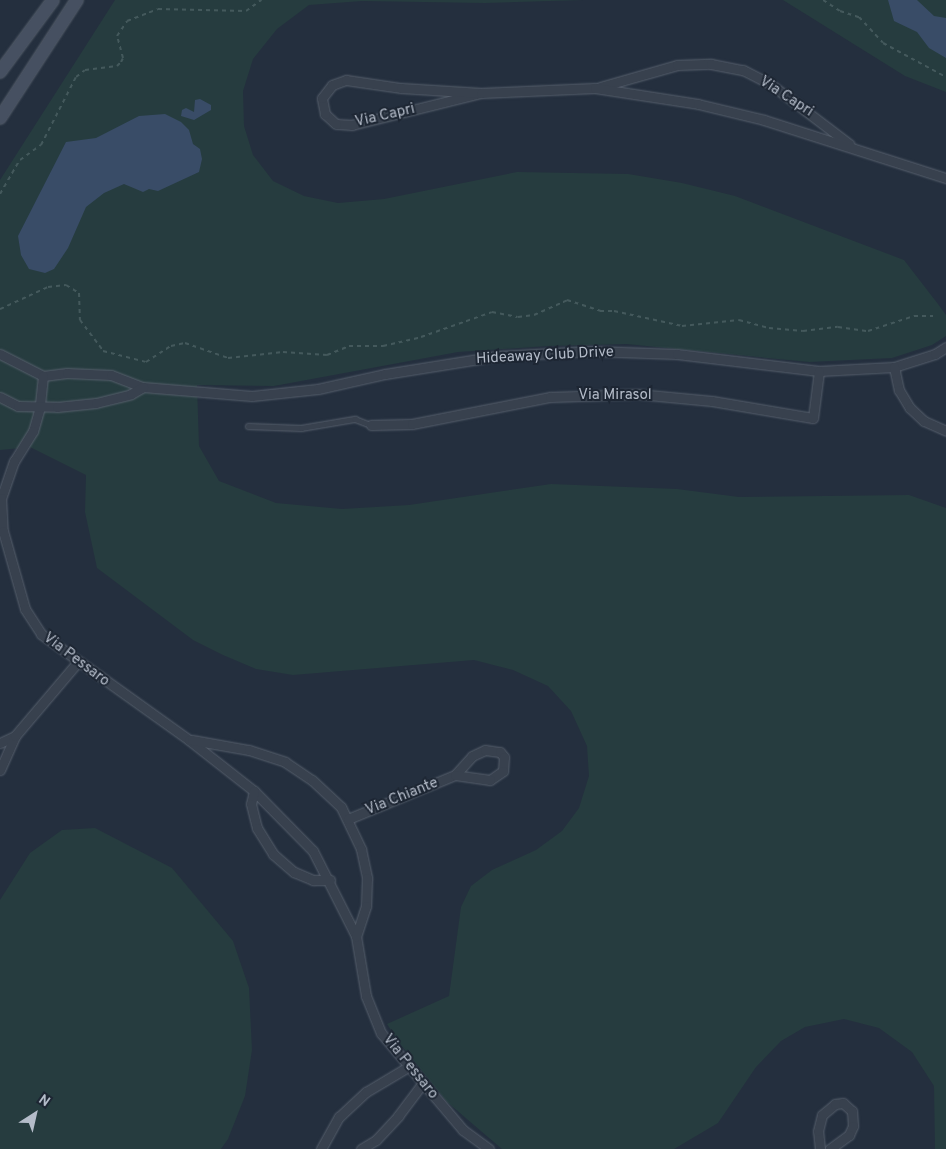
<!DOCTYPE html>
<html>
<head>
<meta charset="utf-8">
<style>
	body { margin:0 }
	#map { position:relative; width:946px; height:1149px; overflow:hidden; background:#242f3e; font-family:Overpass,sans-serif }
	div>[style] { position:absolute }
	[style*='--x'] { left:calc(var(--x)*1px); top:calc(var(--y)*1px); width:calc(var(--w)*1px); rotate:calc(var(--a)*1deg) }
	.green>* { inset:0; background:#263c3f }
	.water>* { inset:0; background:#394c67 }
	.path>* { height:2px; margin-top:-1px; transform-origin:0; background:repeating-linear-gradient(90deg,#44595c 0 4px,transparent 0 8px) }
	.roads { filter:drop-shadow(0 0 1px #565f6c) drop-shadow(0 0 1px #565f6c) }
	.lane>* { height:4.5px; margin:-2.25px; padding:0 2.25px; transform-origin:2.25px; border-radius:2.25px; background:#38414e }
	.street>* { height:9px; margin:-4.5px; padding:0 4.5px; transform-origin:4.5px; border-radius:4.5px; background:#38414e }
	.secondary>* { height:12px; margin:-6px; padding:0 6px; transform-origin:6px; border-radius:6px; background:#465061 }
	span { translate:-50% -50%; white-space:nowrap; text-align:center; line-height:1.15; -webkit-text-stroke:4px #1d2633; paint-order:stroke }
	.street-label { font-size:15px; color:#b4bcc9 }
	.north { position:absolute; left:10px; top:1089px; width:50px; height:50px; -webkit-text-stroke:4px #1d2633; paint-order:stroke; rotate:35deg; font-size:14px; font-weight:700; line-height:20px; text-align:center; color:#b4bcc9 }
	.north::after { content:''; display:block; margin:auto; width:18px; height:22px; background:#b4bcc9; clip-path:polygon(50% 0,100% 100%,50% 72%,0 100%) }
</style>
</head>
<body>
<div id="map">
	<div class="green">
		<i style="clip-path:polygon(115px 0,584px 0,485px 3px,362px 1px,309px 5px,277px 29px,253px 59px,243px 91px,244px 126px,253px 155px,273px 181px,304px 196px,338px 203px,384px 199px,517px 172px,628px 174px,682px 183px,735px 196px,904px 260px,938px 304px,946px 315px,946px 336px,932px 345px,892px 358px,809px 362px,626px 344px,548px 346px,458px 352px,274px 386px,197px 385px,199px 446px,219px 481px,276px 503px,342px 509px,409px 505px,551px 484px,677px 489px,739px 497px,909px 495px,946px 508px,946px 1149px,935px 1149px,934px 1086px,912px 1052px,879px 1028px,844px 1019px,805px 1027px,781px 1041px,756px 1067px,718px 1123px,674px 1149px,502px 1149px,447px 1102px,401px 1045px,387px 1024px,449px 996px,461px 907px,471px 886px,492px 870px,536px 850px,562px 831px,579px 808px,589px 776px,587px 746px,571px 711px,548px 686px,513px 670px,474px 660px,293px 675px,256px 669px,223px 655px,193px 640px,97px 568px,85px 512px,86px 475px,30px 447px,0 450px,0 180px)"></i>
		<i style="clip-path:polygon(783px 0,946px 0,946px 92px,905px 76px)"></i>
		<i style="clip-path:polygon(95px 828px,172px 868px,233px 941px,249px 988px,252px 1050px,245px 1096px,228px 1139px,221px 1149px,0 1149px,0 900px,30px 853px,62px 830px)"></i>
	</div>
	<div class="water">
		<i style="clip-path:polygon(888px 0,917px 0,934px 16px,946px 18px,946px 58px,929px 48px,917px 32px,894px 21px)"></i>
		<i style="clip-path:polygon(200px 99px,211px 105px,211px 110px,194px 120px,181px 116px,182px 110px,186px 108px,194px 112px,195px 100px)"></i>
		<i style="clip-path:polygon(165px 114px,181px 122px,189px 130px,193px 144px,200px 149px,202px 159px,199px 172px,158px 191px,149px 189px,143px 192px,124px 184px,104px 193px,86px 207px,68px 248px,54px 269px,45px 273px,29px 269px,21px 255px,18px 236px,66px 142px,96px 138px,139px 116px)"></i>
	</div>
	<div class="path">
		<i style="--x:823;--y:0;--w:20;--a:33"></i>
		<i style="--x:840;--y:11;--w:20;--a:18"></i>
		<i style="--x:859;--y:17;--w:35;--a:47"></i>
		<i style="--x:883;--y:43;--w:72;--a:28.4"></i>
		<i style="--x:0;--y:194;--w:39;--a:-60"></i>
		<i style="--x:20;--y:160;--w:26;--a:-36"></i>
		<i style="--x:41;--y:145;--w:76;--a:-62.8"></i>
		<i style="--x:76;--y:77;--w:11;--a:-38"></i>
		<i style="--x:85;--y:70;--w:32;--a:-7"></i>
		<i style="--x:117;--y:66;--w:6;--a:-45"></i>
		<i style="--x:121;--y:62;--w:4;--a:-63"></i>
		<i style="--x:123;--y:58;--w:23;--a:-105"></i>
		<i style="--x:117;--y:36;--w:18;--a:-56"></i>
		<i style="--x:127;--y:21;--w:33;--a:-21"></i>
		<i style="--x:158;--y:9;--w:88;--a:1.3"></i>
		<i style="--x:246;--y:11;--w:19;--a:-36"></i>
		<i style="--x:0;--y:309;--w:53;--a:-24.6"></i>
		<i style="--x:48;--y:287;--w:18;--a:-6"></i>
		<i style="--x:66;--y:285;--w:15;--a:32"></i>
		<i style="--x:79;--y:293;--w:27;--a:88"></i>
		<i style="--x:80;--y:320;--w:39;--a:53"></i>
		<i style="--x:103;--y:351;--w:44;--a:14.3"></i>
		<i style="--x:146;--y:362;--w:30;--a:-33"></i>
		<i style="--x:171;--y:346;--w:14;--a:-12"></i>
		<i style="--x:185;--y:343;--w:46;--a:19.2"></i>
		<i style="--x:228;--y:358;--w:55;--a:-6.2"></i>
		<i style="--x:283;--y:352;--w:44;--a:3.9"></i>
		<i style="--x:327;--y:355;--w:24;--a:-22"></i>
		<i style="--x:349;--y:346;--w:34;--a:0"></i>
		<i style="--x:383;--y:346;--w:39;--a:-13"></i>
		<i style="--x:421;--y:337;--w:75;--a:-19.4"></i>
		<i style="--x:492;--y:312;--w:26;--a:11"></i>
		<i style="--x:518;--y:317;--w:16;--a:-7"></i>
		<i style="--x:534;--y:315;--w:36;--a:-24"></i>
		<i style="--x:567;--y:300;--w:35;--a:18"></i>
		<i style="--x:600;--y:311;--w:14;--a:0"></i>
		<i style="--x:614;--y:311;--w:70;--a:12.4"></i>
		<i style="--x:682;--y:326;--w:57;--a:-6"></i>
		<i style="--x:739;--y:320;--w:31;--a:15"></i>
		<i style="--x:769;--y:328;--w:34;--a:5"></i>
		<i style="--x:803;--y:331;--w:35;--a:-7"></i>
		<i style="--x:838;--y:327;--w:30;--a:8"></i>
		<i style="--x:868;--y:331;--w:48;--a:-18.1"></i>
		<i style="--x:914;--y:316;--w:19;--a:0"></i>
	</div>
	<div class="roads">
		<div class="lane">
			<i style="--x:248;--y:426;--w:53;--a:2.2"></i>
			<i style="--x:301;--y:428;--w:55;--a:-9.5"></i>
			<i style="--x:355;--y:419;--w:17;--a:21"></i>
		</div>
		<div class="street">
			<i style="--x:600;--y:87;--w:80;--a:-15.9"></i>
			<i style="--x:677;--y:65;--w:34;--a:-2"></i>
			<i style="--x:711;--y:64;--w:33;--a:11"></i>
			<i style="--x:743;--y:70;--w:29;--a:27"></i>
			<i style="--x:769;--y:83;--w:101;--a:37.3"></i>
			<i style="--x:481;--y:93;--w:133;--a:166.1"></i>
			<i style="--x:352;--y:125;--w:16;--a:-176"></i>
			<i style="--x:336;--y:124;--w:15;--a:-138"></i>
			<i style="--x:325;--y:114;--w:16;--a:-101"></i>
			<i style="--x:322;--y:98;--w:16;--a:-52"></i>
			<i style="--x:332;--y:85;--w:15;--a:-20"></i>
			<i style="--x:346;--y:80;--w:56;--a:8.3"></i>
			<i style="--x:401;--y:88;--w:80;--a:3.6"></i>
			<i style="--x:481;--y:93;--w:114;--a:-2.5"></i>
			<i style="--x:595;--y:88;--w:104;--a:8.8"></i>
			<i style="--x:698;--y:104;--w:68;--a:13.6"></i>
			<i style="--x:764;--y:120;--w:191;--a:17.7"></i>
			<i style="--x:0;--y:354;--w:48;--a:27.1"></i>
			<i style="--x:43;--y:376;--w:24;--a:-7"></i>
			<i style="--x:67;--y:373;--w:44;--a:2.6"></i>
			<i style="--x:111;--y:375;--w:34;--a:21"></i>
			<i style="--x:143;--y:387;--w:109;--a:4.7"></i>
			<i style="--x:252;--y:396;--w:66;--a:-6.1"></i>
			<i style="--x:318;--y:389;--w:69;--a:-12.6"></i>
			<i style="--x:385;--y:374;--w:114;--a:-9.1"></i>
			<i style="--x:498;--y:356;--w:93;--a:-3.1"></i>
			<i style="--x:591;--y:351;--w:86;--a:2"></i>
			<i style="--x:677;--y:354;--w:143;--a:6.8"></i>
			<i style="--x:819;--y:371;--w:75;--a:-3.1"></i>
			<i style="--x:894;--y:367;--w:43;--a:-17.6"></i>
			<i style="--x:935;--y:354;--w:13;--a:-32"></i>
			<i style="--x:894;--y:367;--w:24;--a:78"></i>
			<i style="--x:899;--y:390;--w:21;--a:59"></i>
			<i style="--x:910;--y:408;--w:19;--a:43"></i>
			<i style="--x:924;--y:421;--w:24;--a:24"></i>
			<i style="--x:43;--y:376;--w:31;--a:96"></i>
			<i style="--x:40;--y:407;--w:25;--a:106"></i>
			<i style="--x:33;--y:431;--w:36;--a:122"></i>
			<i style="--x:14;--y:461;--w:39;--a:109"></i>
			<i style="--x:1;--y:498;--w:33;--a:87"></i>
			<i style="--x:3;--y:531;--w:81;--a:74.2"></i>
			<i style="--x:25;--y:609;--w:30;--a:57"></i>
			<i style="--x:41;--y:634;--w:182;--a:35.6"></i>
			<i style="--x:189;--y:740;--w:83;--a:38.1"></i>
			<i style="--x:254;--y:791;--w:84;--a:45.5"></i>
			<i style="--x:313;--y:851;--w:95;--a:63.2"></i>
			<i style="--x:356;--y:936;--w:61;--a:80.5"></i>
			<i style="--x:366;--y:996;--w:40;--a:68"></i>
			<i style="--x:381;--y:1033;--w:127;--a:49.8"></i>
			<i style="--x:463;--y:1130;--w:32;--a:36"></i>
			<i style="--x:0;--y:397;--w:20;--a:27"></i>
			<i style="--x:18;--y:406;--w:39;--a:1"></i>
			<i style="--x:57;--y:407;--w:39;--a:-6"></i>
			<i style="--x:96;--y:403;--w:36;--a:-14"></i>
			<i style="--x:131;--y:394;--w:14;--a:-30"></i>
			<i style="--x:371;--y:425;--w:41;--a:-1.4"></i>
			<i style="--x:412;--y:424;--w:141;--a:-11.1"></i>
			<i style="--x:550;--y:397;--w:88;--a:-2"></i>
			<i style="--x:638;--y:394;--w:74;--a:5.4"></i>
			<i style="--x:712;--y:401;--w:102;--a:9.6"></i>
			<i style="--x:813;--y:418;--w:47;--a:-82.7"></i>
			<i style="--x:192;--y:740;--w:58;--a:10"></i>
			<i style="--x:249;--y:750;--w:38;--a:18"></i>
			<i style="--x:285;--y:762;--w:32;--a:34"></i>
			<i style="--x:312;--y:780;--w:40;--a:43"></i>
			<i style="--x:341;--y:807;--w:47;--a:64.5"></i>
			<i style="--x:361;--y:849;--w:30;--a:78"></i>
			<i style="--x:367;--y:878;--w:28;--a:92"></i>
			<i style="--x:366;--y:906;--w:32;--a:108"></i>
			<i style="--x:0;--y:743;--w:17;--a:-25"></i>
			<i style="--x:0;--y:770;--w:37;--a:-66"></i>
			<i style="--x:15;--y:736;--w:96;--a:-49.7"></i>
			<i style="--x:254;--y:791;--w:13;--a:103"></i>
			<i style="--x:251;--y:804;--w:25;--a:76"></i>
			<i style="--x:257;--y:828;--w:31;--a:58"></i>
			<i style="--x:273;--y:854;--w:28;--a:41"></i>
			<i style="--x:294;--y:872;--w:21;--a:23"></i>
			<i style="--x:313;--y:880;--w:17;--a:0"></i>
			<i style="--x:348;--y:819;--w:116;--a:-22.4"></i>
			<i style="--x:455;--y:775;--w:25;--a:-48"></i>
			<i style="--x:472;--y:756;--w:14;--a:-25"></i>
			<i style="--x:485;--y:750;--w:15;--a:8"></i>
			<i style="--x:500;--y:752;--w:6;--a:51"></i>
			<i style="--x:504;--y:757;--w:14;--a:94"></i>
			<i style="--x:503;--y:771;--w:16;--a:145"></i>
			<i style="--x:490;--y:780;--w:35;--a:-172"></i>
			<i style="--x:321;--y:1149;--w:37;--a:-61"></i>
			<i style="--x:339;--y:1117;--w:37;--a:-43"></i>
			<i style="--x:366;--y:1092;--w:49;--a:-30.8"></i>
			<i style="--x:361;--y:1149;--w:17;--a:-31"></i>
			<i style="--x:376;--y:1140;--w:33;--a:-47"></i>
			<i style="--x:398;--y:1116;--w:40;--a:-53"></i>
			<i style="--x:820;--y:1149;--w:18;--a:-96"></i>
			<i style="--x:818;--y:1131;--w:16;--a:-76"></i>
			<i style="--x:822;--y:1115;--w:17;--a:-40"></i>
			<i style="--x:835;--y:1104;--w:8;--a:-7"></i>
			<i style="--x:843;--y:1103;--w:12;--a:42"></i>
			<i style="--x:852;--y:1111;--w:15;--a:86"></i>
			<i style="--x:853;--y:1126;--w:10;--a:114"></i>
			<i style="--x:849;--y:1135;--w:24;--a:144"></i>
		</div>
		<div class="secondary">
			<i style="--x:0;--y:72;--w:89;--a:-53.6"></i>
			<i style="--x:0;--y:118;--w:141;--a:-56.9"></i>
		</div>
	</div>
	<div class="street-label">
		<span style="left:786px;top:97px;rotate:33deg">Via Capri</span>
		<span style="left:385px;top:116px;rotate:-13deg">Via Capri</span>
		<span style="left:545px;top:356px;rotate:-3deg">Hideaway Club Drive</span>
		<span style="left:615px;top:396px">Via Mirasol</span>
		<span style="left:76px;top:660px;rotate:37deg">Via Pessaro</span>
		<span style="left:402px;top:797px;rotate:-22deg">Via Chiante</span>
		<span style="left:410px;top:1067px;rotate:51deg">Via Pessaro</span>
	</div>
	<div class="north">N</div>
</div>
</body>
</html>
